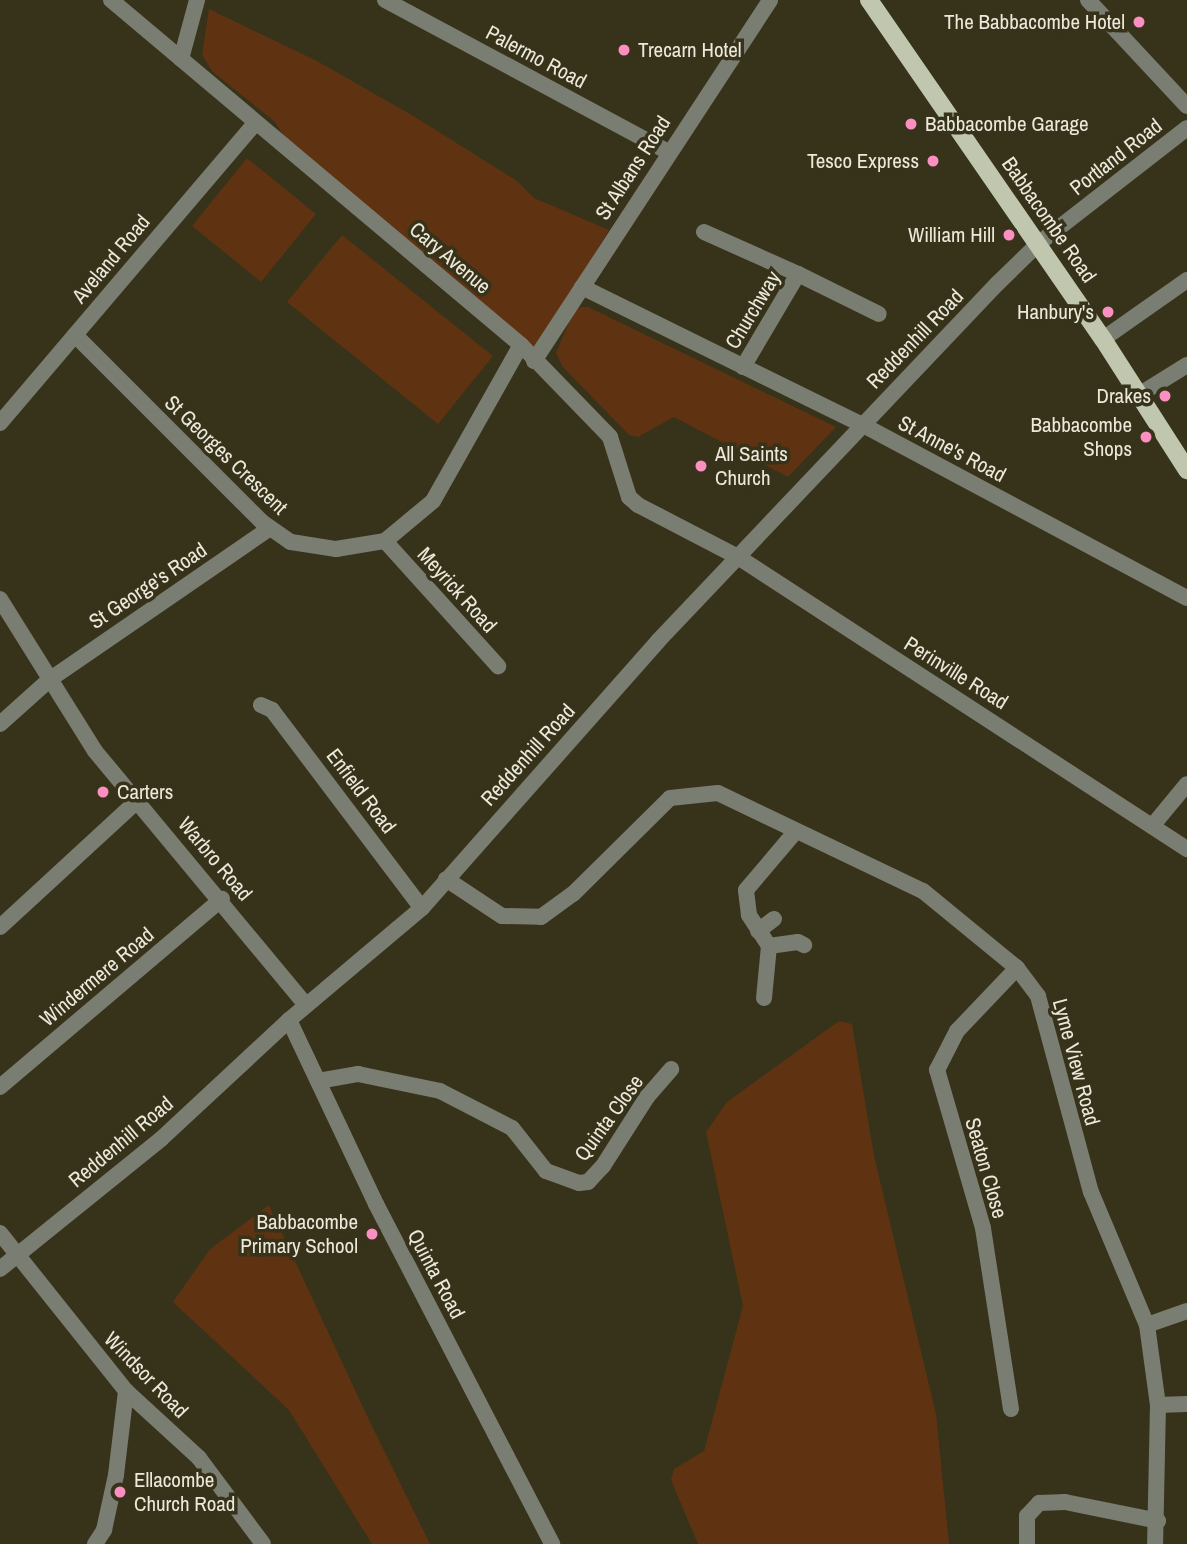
<!DOCTYPE html>
<html>
<head>
<meta charset="utf-8">
<style>
	body { margin:0 }
	#map { position:relative; width:1187px; height:1544px; overflow:hidden; background:#37321a; font-family:"Archivo Narrow",sans-serif }
	div>[style] { position:absolute }
	[style*='--x'] { left:calc(var(--x)*1px); top:calc(var(--y)*1px); width:calc(var(--w)*1px); rotate:calc(var(--a)*1deg) }
	.green>* { inset:0; background:#5f3311 }
	.minor>* { height:16px; margin:-8px; padding:0 8px; transform-origin:8px; border-radius:8px; background:#7a7d71 }
	.major>* { height:18px; margin:-9px; padding:0 9px; transform-origin:9px; border-radius:9px; background:#c1c7af }
	.dots>* { width:19px; height:19px; translate:-50% -50%; box-sizing:border-box; border:4px solid #37321a; border-radius:50% }
	span { translate:-50% -50%; white-space:nowrap; text-align:center; line-height:1.15; -webkit-text-stroke:7px #37321a; paint-order:stroke }
	.poi-label { font-size:21px; color:#ece9db }
	.right { translate:-100% -50%; text-align:right }
	.left { translate:0 -50%; text-align:left }
	.street-label { font-size:21px; color:#ece9db }
</style>
</head>
<body>
<div id="map">
	<div class="green">
		<i style="clip-path:polygon(209px 9px,317px 61px,415px 117px,517px 181px,534px 198px,609px 230px,535px 352px,291px 146px,274px 121px,213px 72px,202px 55px)"></i>
		<i style="clip-path:polygon(247px 158px,316px 214px,261px 282px,192px 226px)"></i>
		<i style="clip-path:polygon(342px 235px,493px 356px,438px 424px,287px 302px)"></i>
		<i style="clip-path:polygon(581px 307px,588px 307px,836px 427px,788px 477px,674px 417px,638px 437px,629px 435px,563px 367px,556px 353px,574px 311px)"></i>
		<i style="clip-path:polygon(839px 1021px,852px 1024px,874px 1156px,936px 1414px,949px 1544px,698px 1544px,671px 1480px,674px 1469px,704px 1451px,743px 1306px,706px 1132px,727px 1102px)"></i>
		<i style="clip-path:polygon(269px 1205px,368px 1418px,430px 1544px,372px 1544px,289px 1410px,173px 1302px,210px 1249px)"></i>
	</div>
	<div class="minor">
		<i style="--x:111;--y:0;--w:536;--a:40.08"></i>
		<i style="--x:521;--y:345;--w:128;--a:45.9"></i>
		<i style="--x:610;--y:437;--w:63;--a:72.4"></i>
		<i style="--x:629;--y:497;--w:12;--a:42"></i>
		<i style="--x:638;--y:505;--w:113;--a:27.5"></i>
		<i style="--x:738;--y:557;--w:536;--a:33.04"></i>
		<i style="--x:385;--y:0;--w:321;--a:28.2"></i>
		<i style="--x:1088;--y:0;--w:145;--a:47"></i>
		<i style="--x:181;--y:59;--w:61;--a:-74.8"></i>
		<i style="--x:704;--y:232;--w:103;--a:24.1"></i>
		<i style="--x:582;--y:287;--w:313;--a:26.2"></i>
		<i style="--x:863;--y:425;--w:367;--a:28.1"></i>
		<i style="--x:75;--y:335;--w:264;--a:45"></i>
		<i style="--x:262;--y:522;--w:35;--a:35"></i>
		<i style="--x:291;--y:542;--w:46;--a:8.8"></i>
		<i style="--x:336;--y:549;--w:50;--a:-9.3"></i>
		<i style="--x:385;--y:541;--w:62;--a:-39.8"></i>
		<i style="--x:433;--y:501;--w:179;--a:-60.6"></i>
		<i style="--x:1103;--y:339;--w:103;--a:-35.1"></i>
		<i style="--x:534;--y:361;--w:431;--a:-56.8"></i>
		<i style="--x:743;--y:367;--w:108;--a:-59.4"></i>
		<i style="--x:798;--y:274;--w:90;--a:26.3"></i>
		<i style="--x:1137;--y:396;--w:59;--a:-31.8"></i>
		<i style="--x:0;--y:423;--w:394;--a:-49.6"></i>
		<i style="--x:385;--y:541;--w:169;--a:47.9"></i>
		<i style="--x:0;--y:599;--w:179;--a:58"></i>
		<i style="--x:95;--y:751;--w:330;--a:50.3"></i>
		<i style="--x:261;--y:705;--w:12;--a:24"></i>
		<i style="--x:272;--y:710;--w:248;--a:52.9"></i>
		<i style="--x:0;--y:724;--w:66;--a:-41.9"></i>
		<i style="--x:49;--y:680;--w:268;--a:-34.5"></i>
		<i style="--x:1153;--y:825;--w:53;--a:-50.3"></i>
		<i style="--x:446;--y:879;--w:67;--a:33.5"></i>
		<i style="--x:502;--y:916;--w:39;--a:1"></i>
		<i style="--x:541;--y:917;--w:39;--a:-36"></i>
		<i style="--x:573;--y:894;--w:136;--a:-44.7"></i>
		<i style="--x:670;--y:798;--w:48;--a:-5.9"></i>
		<i style="--x:718;--y:793;--w:227;--a:25.6"></i>
		<i style="--x:923;--y:891;--w:122;--a:39.3"></i>
		<i style="--x:1017;--y:968;--w:35;--a:53"></i>
		<i style="--x:1038;--y:996;--w:203;--a:74.9"></i>
		<i style="--x:1091;--y:1192;--w:144;--a:67.2"></i>
		<i style="--x:1147;--y:1325;--w:81;--a:82.2"></i>
		<i style="--x:1158;--y:1405;--w:139;--a:91.2"></i>
		<i style="--x:0;--y:927;--w:188;--a:-42.6"></i>
		<i style="--x:758;--y:931;--w:20;--a:-37"></i>
		<i style="--x:769;--y:946;--w:29;--a:-8"></i>
		<i style="--x:798;--y:942;--w:7;--a:27"></i>
		<i style="--x:764;--y:998;--w:52;--a:-84.5"></i>
		<i style="--x:769;--y:946;--w:37;--a:-123"></i>
		<i style="--x:749;--y:915;--w:25;--a:-97"></i>
		<i style="--x:746;--y:890;--w:77;--a:-49.7"></i>
		<i style="--x:289;--y:1020;--w:204;--a:64.7"></i>
		<i style="--x:376;--y:1204;--w:383;--a:62.6"></i>
		<i style="--x:318;--y:1081;--w:41;--a:-9.9"></i>
		<i style="--x:358;--y:1074;--w:84;--a:11.7"></i>
		<i style="--x:440;--y:1091;--w:81;--a:27.2"></i>
		<i style="--x:512;--y:1128;--w:55;--a:51.7"></i>
		<i style="--x:546;--y:1171;--w:35;--a:20"></i>
		<i style="--x:579;--y:1183;--w:9;--a:-6"></i>
		<i style="--x:588;--y:1182;--w:22;--a:-47"></i>
		<i style="--x:603;--y:1166;--w:82;--a:-57.5"></i>
		<i style="--x:647;--y:1097;--w:37;--a:-49"></i>
		<i style="--x:0;--y:1087;--w:291;--a:-40.3"></i>
		<i style="--x:0;--y:1233;--w:202;--a:51.4"></i>
		<i style="--x:126;--y:1391;--w:99;--a:42.5"></i>
		<i style="--x:199;--y:1458;--w:107;--a:53.3"></i>
		<i style="--x:0;--y:1269;--w:207;--a:-38.9"></i>
		<i style="--x:161;--y:1139;--w:175;--a:-42.9"></i>
		<i style="--x:289;--y:1020;--w:174;--a:-40.1"></i>
		<i style="--x:422;--y:908;--w:356;--a:-48.5"></i>
		<i style="--x:658;--y:641;--w:494;--a:-46.5"></i>
		<i style="--x:998;--y:283;--w:56;--a:-44.3"></i>
		<i style="--x:1038;--y:244;--w:189;--a:-37.9"></i>
		<i style="--x:1147;--y:1325;--w:42;--a:-19.3"></i>
		<i style="--x:1158;--y:1405;--w:29;--a:-2"></i>
		<i style="--x:1011;--y:1409;--w:183;--a:-98.8"></i>
		<i style="--x:983;--y:1228;--w:165;--a:-106.2"></i>
		<i style="--x:937;--y:1070;--w:44;--a:-62.9"></i>
		<i style="--x:957;--y:1031;--w:87;--a:-46.4"></i>
		<i style="--x:95;--y:1544;--w:17;--a:-57"></i>
		<i style="--x:104;--y:1530;--w:56;--a:-77.7"></i>
		<i style="--x:116;--y:1475;--w:85;--a:-83.2"></i>
		<i style="--x:1027;--y:1544;--w:28;--a:-90"></i>
		<i style="--x:1027;--y:1516;--w:18;--a:-47"></i>
		<i style="--x:1039;--y:1503;--w:26;--a:-2"></i>
		<i style="--x:1065;--y:1502;--w:95;--a:11.5"></i>
	</div>
	<div class="major">
		<i style="--x:869;--y:0;--w:412;--a:55.4"></i>
		<i style="--x:1103;--y:339;--w:156;--a:57.3"></i>
	</div>
	<div class="dots">
		<i style="left:1139px;top:22px;background:#fc8fc2"></i>
		<i style="left:624px;top:50px;background:#fc8fc2"></i>
		<i style="left:911px;top:124px;background:#fc8fc2"></i>
		<i style="left:933px;top:161px;background:#fc8fc2"></i>
		<i style="left:1009px;top:235px;background:#fc8fc2"></i>
		<i style="left:1108px;top:312px;background:#fc8fc2"></i>
		<i style="left:1165px;top:396px;background:#fc8fc2"></i>
		<i style="left:1146px;top:437px;background:#fc8fc2"></i>
		<i style="left:701px;top:466px;background:#fc8fc2"></i>
		<i style="left:103px;top:792px;background:#fc8fc2"></i>
		<i style="left:372px;top:1234px;background:#fc8fc2"></i>
		<i style="left:120px;top:1492px;background:#fc8fc2"></i>
	</div>
	<div class="poi-label">
		<span class="right" style="left:1125px;top:22px">The Babbacombe Hotel</span>
		<span class="left" style="left:638px;top:50px">Trecarn Hotel</span>
		<span class="left" style="left:925px;top:124px">Babbacombe Garage</span>
		<span class="right" style="left:919px;top:161px">Tesco Express</span>
		<span class="right" style="left:995px;top:235px">William Hill</span>
		<span class="right" style="left:1094px;top:312px">Hanbury's</span>
		<span class="right" style="left:1151px;top:396px">Drakes</span>
		<span class="right" style="left:1132px;top:437px">Babbacombe<br>Shops</span>
		<span class="left" style="left:715px;top:466px">All Saints<br>Church</span>
		<span class="left" style="left:117px;top:792px">Carters</span>
		<span class="right" style="left:358px;top:1234px">Babbacombe<br>Primary School</span>
		<span class="left" style="left:134px;top:1492px">Ellacombe<br>Church Road</span>
	</div>
	<div class="street-label">
		<span style="left:536px;top:57px;rotate:28deg">Palermo Road</span>
		<span style="left:1116px;top:157px;rotate:-38deg">Portland Road</span>
		<span style="left:633px;top:168px;rotate:-57deg">St Albans Road</span>
		<span style="left:1049px;top:220px;rotate:55deg">Babbacombe Road</span>
		<span style="left:450px;top:258px;rotate:40deg">Cary Avenue</span>
		<span style="left:111px;top:259px;rotate:-50deg">Aveland Road</span>
		<span style="left:753px;top:310px;rotate:-59deg">Churchway</span>
		<span style="left:915px;top:339px;rotate:-46deg">Reddenhill Road</span>
		<span style="left:952px;top:449px;rotate:28deg">St Anne's Road</span>
		<span style="left:226px;top:455px;rotate:44deg">St Georges Crescent</span>
		<span style="left:148px;top:586px;rotate:-34deg">St George's Road</span>
		<span style="left:457px;top:590px;rotate:48deg">Meyrick Road</span>
		<span style="left:956px;top:673px;rotate:32deg">Perinville Road</span>
		<span style="left:528px;top:755px;rotate:-48deg">Reddenhill Road</span>
		<span style="left:361px;top:791px;rotate:53deg">Enfield Road</span>
		<span style="left:215px;top:859px;rotate:50deg">Warbro Road</span>
		<span style="left:97px;top:977px;rotate:-40deg">Windermere Road</span>
		<span style="left:1076px;top:1062px;rotate:75deg">Lyme View Road</span>
		<span style="left:609px;top:1118px;rotate:-54deg">Quinta Close</span>
		<span style="left:121px;top:1142px;rotate:-40deg">Reddenhill Road</span>
		<span style="left:986px;top:1168px;rotate:74deg">Seaton Close</span>
		<span style="left:436px;top:1274px;rotate:62deg">Quinta Road</span>
		<span style="left:146px;top:1375px;rotate:46deg">Windsor Road</span>
	</div>
</div>
</body>
</html>
